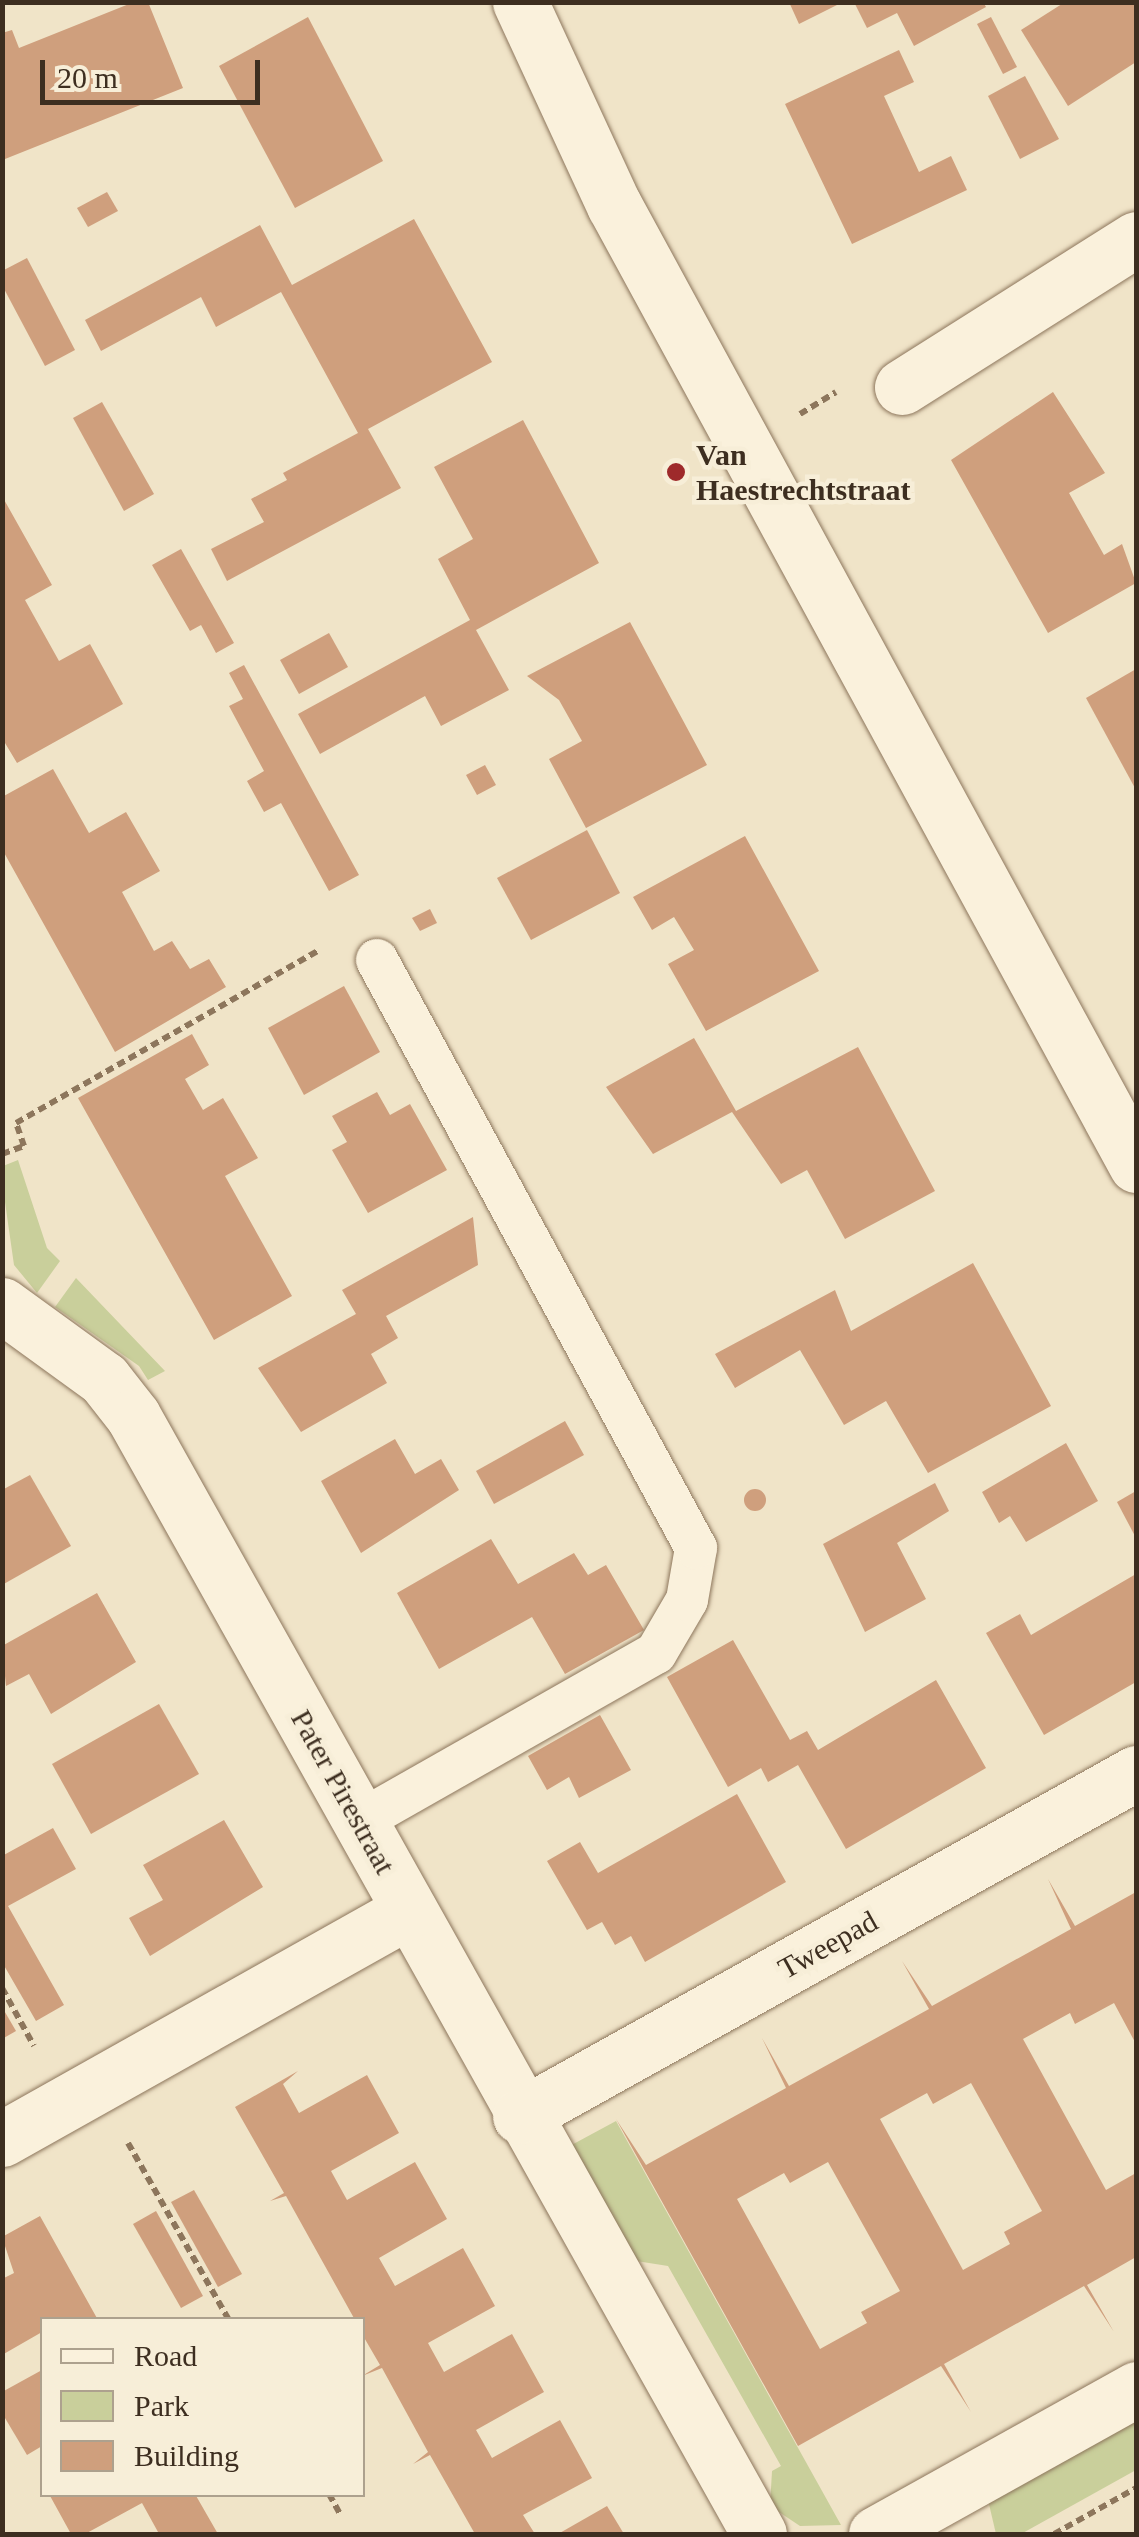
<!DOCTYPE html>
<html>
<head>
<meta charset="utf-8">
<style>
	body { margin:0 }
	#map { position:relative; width:1139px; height:2537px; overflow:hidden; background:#f0e4c8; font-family:Georgia,serif }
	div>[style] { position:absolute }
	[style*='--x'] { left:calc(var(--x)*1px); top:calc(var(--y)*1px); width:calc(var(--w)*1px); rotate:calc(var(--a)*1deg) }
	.green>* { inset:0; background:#c9cf9b }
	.building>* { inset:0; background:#cf9f7d }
	.round { border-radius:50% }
	.path>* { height:6px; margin-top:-3px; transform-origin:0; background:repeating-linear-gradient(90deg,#8d765c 0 8px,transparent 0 13px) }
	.roads { filter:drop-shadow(0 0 2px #8d765c) drop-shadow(0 0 2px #8d765c) }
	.service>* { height:42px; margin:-21px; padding:0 21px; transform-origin:21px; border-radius:21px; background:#faf1dc }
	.minor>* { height:55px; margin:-27.5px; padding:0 27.5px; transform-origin:27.5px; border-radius:27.5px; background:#faf1dc }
	.dots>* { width:28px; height:28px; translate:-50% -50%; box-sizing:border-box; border:5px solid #f7eed8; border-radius:50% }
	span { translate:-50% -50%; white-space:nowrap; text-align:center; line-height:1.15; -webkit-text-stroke:9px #f7eed8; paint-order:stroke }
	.poi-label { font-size:30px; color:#3d2e20; font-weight:700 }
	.left { translate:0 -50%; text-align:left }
	.street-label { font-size:30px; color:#3d2e20 }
	.frame { position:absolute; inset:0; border:5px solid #3d2e20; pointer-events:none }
	.legend { position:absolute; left:40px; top:2317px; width:325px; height:180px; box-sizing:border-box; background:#f7eed8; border:2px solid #ada18e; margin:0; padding:12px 18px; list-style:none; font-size:30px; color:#3d2e20 }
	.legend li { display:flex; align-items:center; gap:20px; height:50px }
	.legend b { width:50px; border:2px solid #ada18e }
	.scale { position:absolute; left:40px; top:60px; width:220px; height:45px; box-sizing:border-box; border:5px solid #3d2e20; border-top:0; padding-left:12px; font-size:30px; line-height:35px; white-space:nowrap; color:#3d2e20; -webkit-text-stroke:8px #f7eed8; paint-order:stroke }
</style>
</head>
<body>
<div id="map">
	<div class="green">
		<i style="clip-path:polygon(18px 1160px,47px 1248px,60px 1261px,37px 1293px,14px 1265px,3px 1188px,3px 1166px)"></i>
		<i style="clip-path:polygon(76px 1278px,165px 1371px,148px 1380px,139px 1366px,55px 1307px)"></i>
		<i style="clip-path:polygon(616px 2121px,841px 2525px,800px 2526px,770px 2506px,772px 2471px,781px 2466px,668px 2266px,630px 2260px,566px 2148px)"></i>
		<i style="clip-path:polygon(1136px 2417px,1136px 2470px,1021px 2534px,996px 2534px,988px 2500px)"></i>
	</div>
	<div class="building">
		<i style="clip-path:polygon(134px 2px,148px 2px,183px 88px,5px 159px,2px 33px,12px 30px,19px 48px)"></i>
		<i style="clip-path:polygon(789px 2px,843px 2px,799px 24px)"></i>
		<i style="clip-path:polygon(854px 2px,983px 2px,986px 7px,914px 46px,897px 13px,867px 28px)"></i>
		<i style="clip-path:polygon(1065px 2px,1136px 2px,1136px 62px,1068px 106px,1021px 30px)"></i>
		<i style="clip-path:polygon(308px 17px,383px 161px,295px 208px,219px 66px)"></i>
		<i style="clip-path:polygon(991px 17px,1017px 67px,1003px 74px,977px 24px)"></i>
		<i style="clip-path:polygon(899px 50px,914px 82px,884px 96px,919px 172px,951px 156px,967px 190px,852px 244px,785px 104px)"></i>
		<i style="clip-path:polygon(1025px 76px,1059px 139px,1020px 159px,988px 96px)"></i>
		<i style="clip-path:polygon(107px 192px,118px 211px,88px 227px,77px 208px)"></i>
		<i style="clip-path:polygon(414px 219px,492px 362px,368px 429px,401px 488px,227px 581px,211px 549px,264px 522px,251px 499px,287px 480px,283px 473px,358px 433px,281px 292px,216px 327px,201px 297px,101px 351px,85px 320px,260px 225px,292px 285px)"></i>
		<i style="clip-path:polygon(27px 258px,75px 350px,45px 366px,2px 285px,2px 271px)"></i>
		<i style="clip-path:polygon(1053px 392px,1105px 473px,1069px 493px,1104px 555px,1122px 544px,1136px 583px,1048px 633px,951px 460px)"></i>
		<i style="clip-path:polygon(102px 402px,154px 494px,124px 511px,73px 418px)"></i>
		<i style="clip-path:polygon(523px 420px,599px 563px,476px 630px,509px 690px,441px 726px,425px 696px,320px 754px,298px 714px,470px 620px,438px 559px,473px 539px,434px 467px)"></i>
		<i style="clip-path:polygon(2px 496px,52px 585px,25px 600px,59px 661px,90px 644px,123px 704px,17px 763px,2px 738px)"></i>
		<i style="clip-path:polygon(181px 549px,234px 643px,216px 653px,201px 625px,190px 631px,152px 565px)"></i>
		<i style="clip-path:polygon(630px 622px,707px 765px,586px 828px,549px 759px,582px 741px,559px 700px,527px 676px)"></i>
		<i style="clip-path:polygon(329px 633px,348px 667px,299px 694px,280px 660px)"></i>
		<i style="clip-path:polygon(244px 665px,359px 875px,329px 891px,281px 803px,264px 812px,247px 781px,264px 771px,229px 706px,243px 699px,229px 673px)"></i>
		<i style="clip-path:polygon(1136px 669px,1136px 790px,1086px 698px)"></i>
		<i style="clip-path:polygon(485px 765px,496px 785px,477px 795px,466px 775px)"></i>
		<i style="clip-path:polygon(53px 769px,89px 833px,126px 812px,160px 871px,122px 892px,154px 951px,172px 941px,190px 969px,209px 959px,226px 987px,115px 1052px,2px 849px,2px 797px)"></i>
		<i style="clip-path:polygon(587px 830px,620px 893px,531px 940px,497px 878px)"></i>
		<i style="clip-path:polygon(745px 836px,819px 971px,706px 1031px,668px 964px,694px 950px,674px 917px,652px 930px,633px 897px)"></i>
		<i style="clip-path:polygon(430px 909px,437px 923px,420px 931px,412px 918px)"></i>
		<i style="clip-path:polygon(344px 986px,380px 1052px,304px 1095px,268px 1028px)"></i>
		<i style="clip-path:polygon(192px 1034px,209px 1065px,185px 1079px,203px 1110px,223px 1098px,258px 1158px,225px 1176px,292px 1296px,214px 1340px,78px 1098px)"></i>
		<i style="clip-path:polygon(694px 1038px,736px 1111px,858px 1047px,935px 1191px,845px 1239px,807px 1170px,781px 1184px,732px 1112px,653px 1154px,606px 1087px)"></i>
		<i style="clip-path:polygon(377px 1092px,390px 1115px,410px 1104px,447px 1170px,368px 1213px,332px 1150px,347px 1142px,332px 1116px)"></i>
		<i style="clip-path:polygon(473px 1217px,478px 1265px,386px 1316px,398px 1338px,371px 1354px,387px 1383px,301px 1432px,258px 1368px,356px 1314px,342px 1290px)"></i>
		<i style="clip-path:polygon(973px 1263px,1051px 1406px,928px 1473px,886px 1401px,844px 1425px,800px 1350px,735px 1388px,715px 1354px,835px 1290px,851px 1331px)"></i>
		<i style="clip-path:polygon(565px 1421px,584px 1455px,494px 1504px,476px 1471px)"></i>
		<i style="clip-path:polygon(395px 1439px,415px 1474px,441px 1459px,459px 1490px,361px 1553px,321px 1481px)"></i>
		<i style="clip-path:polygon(1066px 1443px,1098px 1501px,1026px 1542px,1010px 1516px,999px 1523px,982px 1492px)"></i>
		<i style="clip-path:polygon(30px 1475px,71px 1546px,2px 1585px,2px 1490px)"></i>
		<i style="clip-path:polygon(935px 1483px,949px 1511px,897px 1543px,926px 1599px,865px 1632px,823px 1544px)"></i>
		<i class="round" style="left:744px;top:1489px;width:22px;height:22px"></i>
		<i style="clip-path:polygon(1136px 1491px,1136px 1538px,1117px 1502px)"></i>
		<i style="clip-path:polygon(491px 1539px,518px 1584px,574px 1553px,588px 1575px,606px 1565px,644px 1630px,565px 1674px,532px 1617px,439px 1669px,397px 1593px)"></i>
		<i style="clip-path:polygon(1136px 1574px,1136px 1682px,1044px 1735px,986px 1633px,1020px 1614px,1031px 1635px)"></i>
		<i style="clip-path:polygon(97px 1593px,136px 1662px,51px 1714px,29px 1674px,6px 1686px,2px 1646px)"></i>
		<i style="clip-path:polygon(733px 1640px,790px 1740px,807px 1731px,818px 1750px,936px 1680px,986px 1768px,846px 1849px,798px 1765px,768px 1782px,761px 1768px,728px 1787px,667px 1677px)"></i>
		<i style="clip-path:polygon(159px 1704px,199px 1774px,91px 1834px,52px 1764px)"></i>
		<i style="clip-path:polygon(600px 1715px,631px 1770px,579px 1798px,569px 1777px,547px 1790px,528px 1756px)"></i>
		<i style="clip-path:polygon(737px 1794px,786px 1882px,645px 1962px,631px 1936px,615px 1945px,602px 1922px,587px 1930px,547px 1861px,580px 1842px,598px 1873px)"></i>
		<i style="clip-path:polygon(224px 1820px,263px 1887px,150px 1956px,129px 1918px,163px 1900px,143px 1865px)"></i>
		<i style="clip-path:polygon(53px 1828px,76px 1869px,8px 1906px,64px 2005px,36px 2021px,2px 1962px,2px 1856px)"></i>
		<i style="clip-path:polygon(evenodd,1048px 1879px,1075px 1926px,1136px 1892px,1136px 2044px,1114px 2003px,1075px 2024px,1070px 2013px,1023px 2039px,1106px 2190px,1136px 2173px,1136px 2257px,1087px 2285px,1114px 2332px,1084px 2286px,944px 2364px,971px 2412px,941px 2366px,798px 2446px,616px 2119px,646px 2165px,786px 2088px,762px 2038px,789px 2086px,929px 2009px,902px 1961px,932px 2006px,1071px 1929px,1048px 1879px,971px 2083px,1042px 2211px,1004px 2232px,1010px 2244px,963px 2270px,880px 2119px,927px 2093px,933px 2104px,971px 2083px,1048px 1879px,828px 2162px,900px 2291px,861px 2312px,867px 2323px,820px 2349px,737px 2199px,784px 2173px,790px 2183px,828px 2162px)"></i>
		<i style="clip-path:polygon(2px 2007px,16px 2031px,2px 2039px)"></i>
		<i style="clip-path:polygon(298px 2071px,283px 2084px,299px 2113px,367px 2075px,399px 2133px,331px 2171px,347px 2200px,415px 2162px,447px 2219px,379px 2258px,395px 2286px,463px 2248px,495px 2306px,428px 2343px,444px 2372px,512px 2334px,544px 2392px,476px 2430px,492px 2458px,560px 2420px,592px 2478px,523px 2515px,535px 2534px,475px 2534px,430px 2455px,413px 2464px,428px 2452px,382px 2368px,362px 2376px,380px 2365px,362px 2334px,362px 2320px,355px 2320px,286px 2196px,270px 2201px,284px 2193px,235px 2107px)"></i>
		<i style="clip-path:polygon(194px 2190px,242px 2274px,218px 2287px,171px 2202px)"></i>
		<i style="clip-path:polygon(156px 2211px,203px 2296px,181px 2308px,133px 2224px)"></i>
		<i style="clip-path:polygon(40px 2216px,98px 2320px,42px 2320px,42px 2332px,2px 2355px,2px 2279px,14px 2273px,2px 2237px)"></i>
		<i style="clip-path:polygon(42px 2370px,42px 2446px,27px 2455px,2px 2413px,2px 2392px)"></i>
		<i style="clip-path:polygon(49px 2494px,195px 2494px,218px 2534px,153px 2534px,158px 2532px,142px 2503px,85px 2534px,71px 2534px)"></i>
		<i style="clip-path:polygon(607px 2506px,624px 2534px,558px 2534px)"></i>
	</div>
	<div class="path">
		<i style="--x:800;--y:414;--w:42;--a:-31.4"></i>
		<i style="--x:2;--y:1154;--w:23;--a:-20"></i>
		<i style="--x:24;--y:1146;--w:24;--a:-109"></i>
		<i style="--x:16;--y:1123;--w:348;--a:-29.7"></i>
		<i style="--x:2;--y:1988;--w:66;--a:61.1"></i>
		<i style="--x:128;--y:2143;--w:204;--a:60.3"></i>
		<i style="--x:329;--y:2494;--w:25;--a:61"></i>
		<i style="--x:1054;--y:2534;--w:94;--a:-29.3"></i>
	</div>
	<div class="roads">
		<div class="service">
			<i style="--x:360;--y:1821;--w:340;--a:-29.6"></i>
			<i style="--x:656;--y:1653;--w:61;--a:-59.7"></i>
			<i style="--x:687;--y:1600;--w:53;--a:-80.2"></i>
			<i style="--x:696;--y:1548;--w:669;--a:-118.48"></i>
		</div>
		<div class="minor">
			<i style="--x:520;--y:2;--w:224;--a:65.2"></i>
			<i style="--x:614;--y:205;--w:1093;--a:61.46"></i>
			<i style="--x:902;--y:387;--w:277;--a:-32.3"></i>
			<i style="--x:2;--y:1305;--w:126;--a:36"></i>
			<i style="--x:104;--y:1379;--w:47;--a:51.9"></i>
			<i style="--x:133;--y:1416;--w:1281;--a:60.75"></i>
			<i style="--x:520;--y:2116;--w:705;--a:-29.11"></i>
			<i style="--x:2;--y:2139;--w:467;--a:-29.3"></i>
			<i style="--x:876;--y:2534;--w:298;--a:-29.1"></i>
		</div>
	</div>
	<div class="dots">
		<i style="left:676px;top:472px;background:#9e2a2b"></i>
	</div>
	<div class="poi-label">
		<span class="left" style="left:696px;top:472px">Van<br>Haestrechtstraat</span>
	</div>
	<div class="street-label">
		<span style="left:343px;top:1792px;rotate:61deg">Pater Pirestraat</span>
		<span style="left:828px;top:1945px;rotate:-29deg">Tweepad</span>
	</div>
	<div class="frame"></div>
	<ul class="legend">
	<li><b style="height:12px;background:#faf1dc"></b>Road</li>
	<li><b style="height:28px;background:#c9cf9b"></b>Park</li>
	<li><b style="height:28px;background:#cf9f7d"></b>Building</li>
	</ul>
	<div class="scale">20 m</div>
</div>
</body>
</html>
